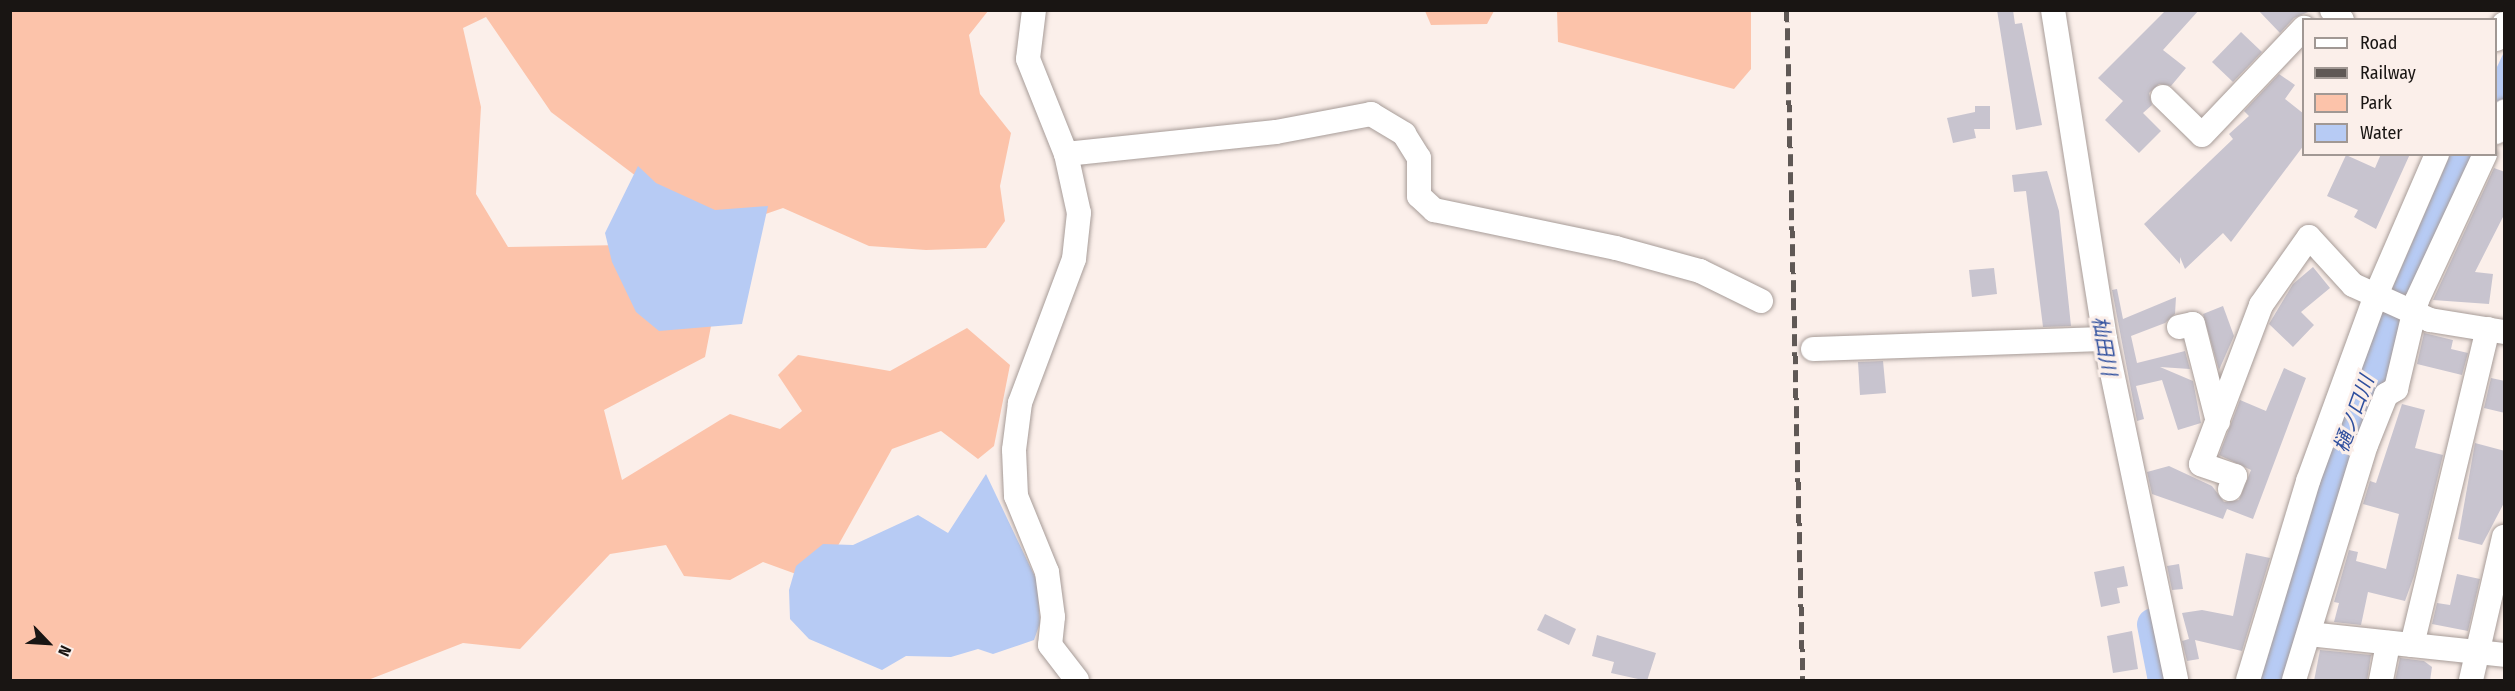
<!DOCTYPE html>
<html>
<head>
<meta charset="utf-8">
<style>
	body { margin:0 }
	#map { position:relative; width:2515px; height:691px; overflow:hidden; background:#fbefea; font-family:"Fira Sans Condensed","Noto Sans JP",sans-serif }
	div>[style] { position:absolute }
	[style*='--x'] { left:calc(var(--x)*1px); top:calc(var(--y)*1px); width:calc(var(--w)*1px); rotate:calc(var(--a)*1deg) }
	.green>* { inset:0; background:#fcc3aa }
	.water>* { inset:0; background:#b7cbf4 }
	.river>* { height:33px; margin:-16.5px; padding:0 16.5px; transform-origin:16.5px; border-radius:16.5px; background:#b7cbf4 }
	.building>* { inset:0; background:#c8c4cf }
	.roads { filter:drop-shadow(0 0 2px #a79c98) drop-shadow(0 0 2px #a79c98) }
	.minor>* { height:24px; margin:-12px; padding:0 12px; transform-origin:12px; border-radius:12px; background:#fff }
	.rail>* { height:4.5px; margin-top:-2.25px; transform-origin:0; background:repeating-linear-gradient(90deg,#5f5855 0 12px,transparent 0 18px) }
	span { translate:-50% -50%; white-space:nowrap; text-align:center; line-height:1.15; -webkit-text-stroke:6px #fbefea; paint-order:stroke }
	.water-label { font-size:20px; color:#2f4f9e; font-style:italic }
	.frame { position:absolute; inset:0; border:12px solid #191513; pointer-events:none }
	.legend { position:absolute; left:2302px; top:18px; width:195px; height:138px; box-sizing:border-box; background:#fbefea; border:2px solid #a19894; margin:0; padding:8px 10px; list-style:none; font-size:18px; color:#191513 }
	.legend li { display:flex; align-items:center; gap:12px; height:30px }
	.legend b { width:30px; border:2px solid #a19894 }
	.north { position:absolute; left:18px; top:613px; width:60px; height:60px; -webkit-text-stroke:4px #fbefea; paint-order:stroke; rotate:115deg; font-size:16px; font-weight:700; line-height:24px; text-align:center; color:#191513 }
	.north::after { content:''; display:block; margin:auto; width:21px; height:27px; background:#191513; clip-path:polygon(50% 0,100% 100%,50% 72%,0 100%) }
</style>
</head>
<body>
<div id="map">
	<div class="green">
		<i style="clip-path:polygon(10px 11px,988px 11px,969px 35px,980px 94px,1011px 133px,1000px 186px,1005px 221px,986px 248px,926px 250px,869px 246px,783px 208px,743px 222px,693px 219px,551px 112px,486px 17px,463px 28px,481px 107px,476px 194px,508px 247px,623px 245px,717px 295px,705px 357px,604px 410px,622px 480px,730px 414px,780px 429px,802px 411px,778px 375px,798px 355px,890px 371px,967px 328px,1010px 365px,994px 446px,978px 459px,941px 431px,892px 449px,835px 551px,807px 578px,763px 562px,730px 580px,684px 576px,666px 545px,610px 554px,520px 649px,463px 643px,368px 680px,11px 680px)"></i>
		<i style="clip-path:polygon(1425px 11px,1494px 11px,1487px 24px,1431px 25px)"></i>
		<i style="clip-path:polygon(1557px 11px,1751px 11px,1751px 69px,1734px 89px,1558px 42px)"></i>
	</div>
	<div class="water">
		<i style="clip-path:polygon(2504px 52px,2504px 98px,2496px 117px,2496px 69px)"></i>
		<i style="clip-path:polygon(2450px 155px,2477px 155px,2394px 364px,2284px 680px,2256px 680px,2308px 501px,2357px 370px)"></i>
		<i style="clip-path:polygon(638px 166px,656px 183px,715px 210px,768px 206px,742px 324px,659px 331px,636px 312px,612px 262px,605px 233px)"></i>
		<i style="clip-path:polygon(986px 474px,1037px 581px,1040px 623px,1034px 640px,993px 654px,978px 649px,951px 657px,906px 656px,882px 670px,809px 639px,790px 619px,789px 590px,796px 566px,823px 544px,853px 545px,918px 515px,948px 533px)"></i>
	</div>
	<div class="river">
		<i style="--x:2153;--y:624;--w:57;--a:78.9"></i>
	</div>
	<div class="building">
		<i style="clip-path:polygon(1997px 10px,2013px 10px,2015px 24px,2022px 23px,2042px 125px,2016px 130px)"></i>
		<i style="clip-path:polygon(2166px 10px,2199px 10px,2163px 50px,2186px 68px,2171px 86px,2159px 84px,2149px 93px,2152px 105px,2143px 113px,2161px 131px,2139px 153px,2105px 120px,2123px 101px,2098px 78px)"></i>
		<i style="clip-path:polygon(2258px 10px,2313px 10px,2294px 18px,2280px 33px)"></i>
		<i style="clip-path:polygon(2241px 32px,2262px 52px,2233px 82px,2212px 62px)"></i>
		<i style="clip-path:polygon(2279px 74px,2295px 85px,2285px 99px,2304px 114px,2304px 145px,2231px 242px,2223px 233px,2185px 269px,2180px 257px,2180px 264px,2144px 224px,2233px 139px,2229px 134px,2249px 116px,2244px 111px)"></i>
		<i style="clip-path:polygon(1975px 106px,1990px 106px,1990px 129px,1974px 129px,1976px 138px,1953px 143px,1947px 118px,1975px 112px)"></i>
		<i style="clip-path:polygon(2381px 154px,2410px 154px,2376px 229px,2354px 217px,2358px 210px,2327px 196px,2346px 155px,2375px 168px)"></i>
		<i style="clip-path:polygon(2494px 168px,2505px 172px,2505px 213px,2475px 272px,2493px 274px,2489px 304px,2433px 300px)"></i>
		<i style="clip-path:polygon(2047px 171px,2059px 211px,2071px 326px,2043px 327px,2026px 191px,2014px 192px,2012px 175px)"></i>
		<i style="clip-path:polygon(2313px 267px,2330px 288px,2301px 312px,2314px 325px,2293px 347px,2269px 324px,2293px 284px)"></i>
		<i style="clip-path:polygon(1994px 268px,1997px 294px,1972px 297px,1969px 270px)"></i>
		<i style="clip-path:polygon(2117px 289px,2123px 319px,2176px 297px,2175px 314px,2165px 323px,2131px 336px,2137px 363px,2185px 351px,2190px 369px,2160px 367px,2193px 381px,2201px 423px,2178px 430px,2162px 380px,2136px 386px,2144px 419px,2137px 421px,2112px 290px)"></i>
		<i style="clip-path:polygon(2223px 306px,2234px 336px,2219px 370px,2203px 314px)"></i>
		<i style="clip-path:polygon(2424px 333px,2453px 340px,2451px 349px,2468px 353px,2462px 375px,2417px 364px)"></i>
		<i style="clip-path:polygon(1883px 361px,1886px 393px,1860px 395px,1858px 362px)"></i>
		<i style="clip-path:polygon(2284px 368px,2306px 378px,2253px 519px,2227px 509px,2223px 519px,2152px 494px,2147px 472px,2169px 466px,2212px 486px,2224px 502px,2239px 500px,2251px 470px,2219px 455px,2240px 400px,2266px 411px)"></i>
		<i style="clip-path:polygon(2491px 378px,2505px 381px,2505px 413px,2484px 408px)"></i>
		<i style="clip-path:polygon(2402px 404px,2425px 410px,2415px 448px,2443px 455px,2414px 576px,2405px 601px,2368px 592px,2361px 625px,2334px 622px,2339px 603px,2334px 602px,2349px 550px,2358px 552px,2356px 561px,2386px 569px,2399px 514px,2363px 504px,2370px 481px,2376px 483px)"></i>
		<i style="clip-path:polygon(2475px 443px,2505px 451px,2505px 501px,2482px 545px,2458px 539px)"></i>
		<i style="clip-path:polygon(2246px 553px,2270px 558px,2242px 651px,2195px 640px,2199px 659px,2187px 661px,2182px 641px,2189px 639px,2182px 613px,2202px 610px,2233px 616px)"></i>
		<i style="clip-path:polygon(2179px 564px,2183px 589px,2172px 590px,2167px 566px)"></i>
		<i style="clip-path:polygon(2124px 566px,2128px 586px,2117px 588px,2120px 603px,2101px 607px,2094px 572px)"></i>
		<i style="clip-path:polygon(2457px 574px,2480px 579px,2468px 631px,2432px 624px,2437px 603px,2450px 605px)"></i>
		<i style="clip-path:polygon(1545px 614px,1576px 629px,1569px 645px,1537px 630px)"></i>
		<i style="clip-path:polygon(2132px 631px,2138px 669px,2113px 673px,2107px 636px)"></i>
		<i style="clip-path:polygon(1597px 635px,1656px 653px,1647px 681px,1611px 673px,1614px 662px,1592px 656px)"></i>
		<i style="clip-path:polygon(2320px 650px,2371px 655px,2367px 681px,2314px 681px)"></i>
		<i style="clip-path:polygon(2400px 658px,2424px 661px,2432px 667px,2430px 681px,2395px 681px)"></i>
	</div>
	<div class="roads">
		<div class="minor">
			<i style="--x:1034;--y:10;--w:49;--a:97"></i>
			<i style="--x:1028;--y:59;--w:102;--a:68.2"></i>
			<i style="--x:1066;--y:154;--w:60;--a:77.6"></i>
			<i style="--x:1079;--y:213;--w:46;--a:96.2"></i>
			<i style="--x:1074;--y:259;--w:154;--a:110.6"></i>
			<i style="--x:1020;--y:403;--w:47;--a:97.3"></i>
			<i style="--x:1014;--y:450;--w:46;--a:87.5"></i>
			<i style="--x:1016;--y:496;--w:82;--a:67.8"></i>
			<i style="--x:1047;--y:572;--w:45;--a:82.4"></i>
			<i style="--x:1053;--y:617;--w:28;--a:96"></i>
			<i style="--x:1050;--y:645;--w:44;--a:52.4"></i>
			<i style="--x:2053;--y:10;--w:333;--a:81"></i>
			<i style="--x:2105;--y:339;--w:348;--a:78.2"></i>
			<i style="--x:2332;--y:10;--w:14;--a:45"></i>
			<i style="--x:2496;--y:39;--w:17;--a:-62"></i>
			<i style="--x:2163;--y:97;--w:54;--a:44.3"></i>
			<i style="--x:2202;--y:135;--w:148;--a:-46.4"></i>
			<i style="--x:2496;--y:132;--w:22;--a:-68"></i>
			<i style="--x:1066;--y:154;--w:211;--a:-6"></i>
			<i style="--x:1276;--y:132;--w:97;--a:-10.7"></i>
			<i style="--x:1371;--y:114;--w:39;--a:31"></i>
			<i style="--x:1404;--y:134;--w:28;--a:58"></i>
			<i style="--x:1419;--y:158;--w:38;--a:90"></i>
			<i style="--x:1419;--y:196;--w:21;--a:43"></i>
			<i style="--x:1434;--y:210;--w:186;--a:11.8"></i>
			<i style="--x:1616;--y:248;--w:87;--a:15.3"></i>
			<i style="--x:1700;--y:271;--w:68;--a:26.2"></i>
			<i style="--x:2179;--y:327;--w:14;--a:-12"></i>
			<i style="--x:2193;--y:324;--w:101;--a:75.7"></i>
			<i style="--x:1813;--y:349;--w:292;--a:-2"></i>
			<i style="--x:2230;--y:489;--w:14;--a:-69"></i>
			<i style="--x:2235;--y:476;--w:36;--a:-161"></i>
			<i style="--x:2201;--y:464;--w:170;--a:-69.3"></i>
			<i style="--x:2261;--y:305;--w:83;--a:-54.8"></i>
			<i style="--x:2309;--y:237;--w:65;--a:47.5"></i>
			<i style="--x:2353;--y:285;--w:85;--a:24.4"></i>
			<i style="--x:2430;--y:320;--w:75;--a:9.2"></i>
			<i style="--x:2309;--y:634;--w:196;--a:6.1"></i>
			<i style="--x:2412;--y:645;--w:325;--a:-76.5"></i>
			<i style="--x:2248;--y:680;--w:208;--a:-73.2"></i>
			<i style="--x:2308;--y:481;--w:198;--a:-69.9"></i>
			<i style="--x:2376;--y:295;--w:154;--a:-66.6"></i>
			<i style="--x:2294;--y:680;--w:246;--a:-73"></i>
			<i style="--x:2366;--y:445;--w:54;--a:-68.2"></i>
			<i style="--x:2386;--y:395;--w:12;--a:-31"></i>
			<i style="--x:2396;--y:389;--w:91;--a:-76.7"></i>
			<i style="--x:2417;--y:300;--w:161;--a:-65"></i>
			<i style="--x:2381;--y:680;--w:38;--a:-79"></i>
			<i style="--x:2471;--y:680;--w:147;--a:-77"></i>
		</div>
	</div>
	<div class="rail">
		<i style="--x:1787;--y:10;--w:670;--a:88.63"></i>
	</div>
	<div class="water-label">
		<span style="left:2104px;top:346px;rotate:80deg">杣田川</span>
		<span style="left:2354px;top:414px;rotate:-70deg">樋ノ口川</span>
	</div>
	<div class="frame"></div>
	<ul class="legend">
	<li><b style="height:8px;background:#fff"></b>Road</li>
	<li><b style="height:8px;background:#5f5855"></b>Railway</li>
	<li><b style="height:16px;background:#fcc3aa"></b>Park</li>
	<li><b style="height:16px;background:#b7cbf4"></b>Water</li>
	</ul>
	<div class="north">N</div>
</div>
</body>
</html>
